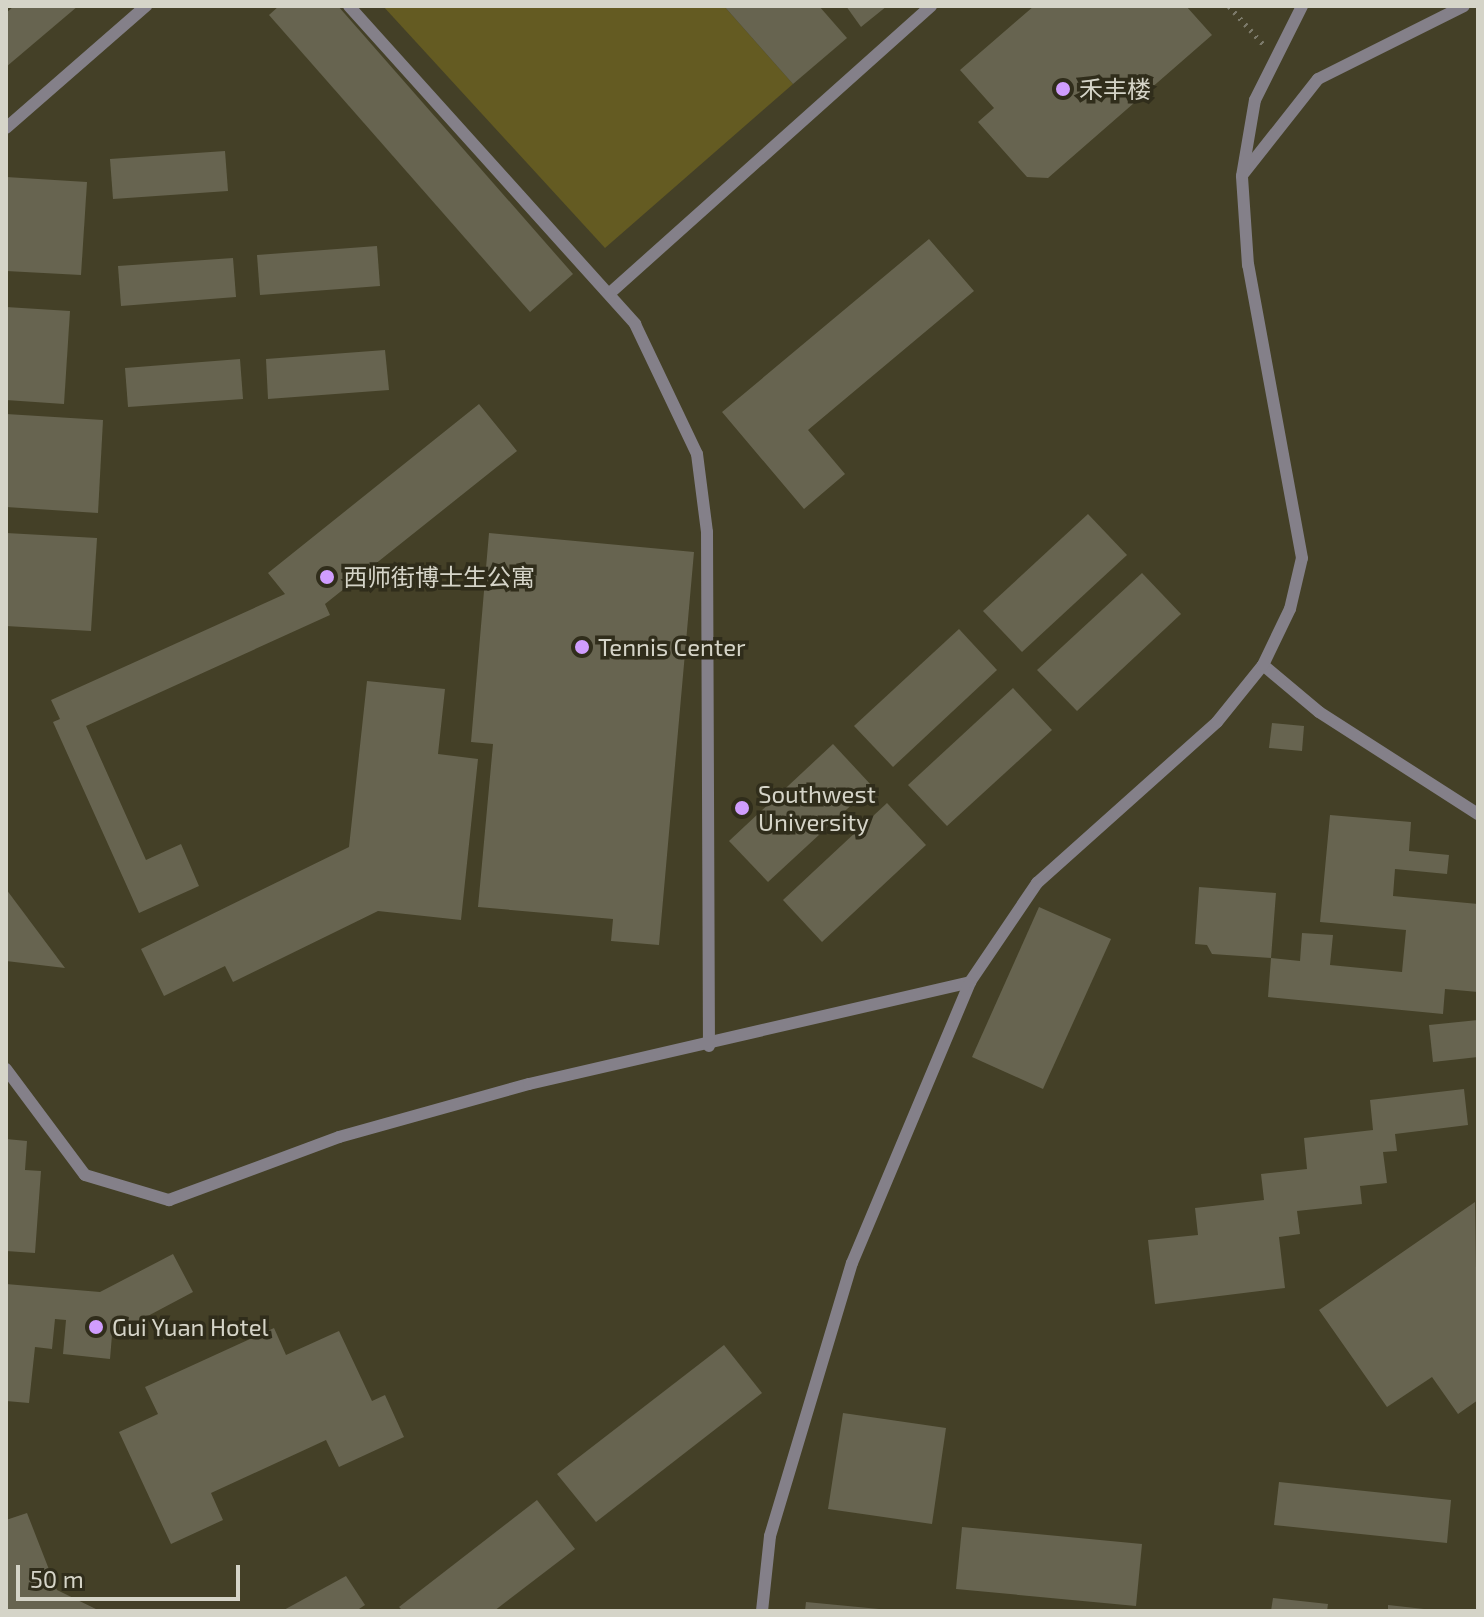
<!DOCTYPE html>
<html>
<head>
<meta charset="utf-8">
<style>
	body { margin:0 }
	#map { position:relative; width:1484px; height:1617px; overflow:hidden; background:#3a3725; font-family:"Exo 2","Noto Sans SC",sans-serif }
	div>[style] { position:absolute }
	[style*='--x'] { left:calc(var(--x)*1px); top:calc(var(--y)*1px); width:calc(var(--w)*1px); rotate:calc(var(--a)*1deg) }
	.built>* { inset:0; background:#444027 }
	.green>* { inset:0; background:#645b22 }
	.building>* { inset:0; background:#676450 }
	.path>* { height:5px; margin-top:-2.5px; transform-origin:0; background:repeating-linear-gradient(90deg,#7b7969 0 2px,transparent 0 8px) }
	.service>* { height:12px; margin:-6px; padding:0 6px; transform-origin:6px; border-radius:6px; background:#848089 }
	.dots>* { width:22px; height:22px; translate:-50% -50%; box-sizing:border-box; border:4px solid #302d1b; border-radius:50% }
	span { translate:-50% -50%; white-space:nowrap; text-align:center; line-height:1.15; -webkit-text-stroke:7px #302d1b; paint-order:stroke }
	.poi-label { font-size:24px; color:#d5d4c8 }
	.left { translate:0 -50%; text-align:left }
	.frame { position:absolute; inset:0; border:8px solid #d5d4c8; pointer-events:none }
	.scale { position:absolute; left:16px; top:1565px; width:224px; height:36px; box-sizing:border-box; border:4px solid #d5d4c8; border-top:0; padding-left:10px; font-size:24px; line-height:28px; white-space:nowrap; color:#d5d4c8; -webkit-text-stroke:6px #302d1b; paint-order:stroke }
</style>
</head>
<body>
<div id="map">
	<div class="built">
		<i style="clip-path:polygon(6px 6px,1478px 6px,1478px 1611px,6px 1611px)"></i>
	</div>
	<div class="green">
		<i style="clip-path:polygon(383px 6px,724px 6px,793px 84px,605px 248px)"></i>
	</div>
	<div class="building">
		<i style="clip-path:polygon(14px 6px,78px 6px,6px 67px,6px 13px)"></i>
		<i style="clip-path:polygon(279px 6px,338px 6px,573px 274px,530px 312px,269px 15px)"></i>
		<i style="clip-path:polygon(724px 6px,819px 6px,847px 38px,793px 84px)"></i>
		<i style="clip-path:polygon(846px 6px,887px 6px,861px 27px)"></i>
		<i style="clip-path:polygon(1034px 6px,1186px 6px,1212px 35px,1048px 178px,1027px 177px,978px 122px,994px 108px,960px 70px)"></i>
		<i style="clip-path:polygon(225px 151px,228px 191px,113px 199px,110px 159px)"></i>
		<i style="clip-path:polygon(6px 177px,87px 182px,81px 275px,6px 271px)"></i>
		<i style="clip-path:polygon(929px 239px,974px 291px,808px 430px,845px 474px,804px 509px,722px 412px)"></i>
		<i style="clip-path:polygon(377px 246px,380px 286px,260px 295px,257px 255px)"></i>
		<i style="clip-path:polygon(233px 258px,236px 297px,121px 306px,118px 266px)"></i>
		<i style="clip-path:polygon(6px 307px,70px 311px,64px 404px,6px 400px)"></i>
		<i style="clip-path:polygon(385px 350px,389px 390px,268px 399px,266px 359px)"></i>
		<i style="clip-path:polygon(240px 359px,243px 399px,128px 407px,125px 368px)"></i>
		<i style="clip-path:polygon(479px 404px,517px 451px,325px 604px,330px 615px,86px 726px,146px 860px,181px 844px,199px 886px,139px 913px,53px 722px,60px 719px,51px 700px,285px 594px,268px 573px)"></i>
		<i style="clip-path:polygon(6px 414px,103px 420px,98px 513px,6px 507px)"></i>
		<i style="clip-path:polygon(1088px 514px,1127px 555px,1022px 652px,983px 611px)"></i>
		<i style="clip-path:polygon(6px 533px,97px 538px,91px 631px,6px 626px)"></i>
		<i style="clip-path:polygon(489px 533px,694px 552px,659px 945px,611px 941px,613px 919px,478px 907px,493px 744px,471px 742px)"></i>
		<i style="clip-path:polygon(1142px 573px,1181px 614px,1077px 711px,1037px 670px)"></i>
		<i style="clip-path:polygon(959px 629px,997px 670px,893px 767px,854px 726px)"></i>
		<i style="clip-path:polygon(367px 681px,445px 689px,438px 754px,478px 759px,461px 920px,378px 911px,233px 982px,225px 966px,164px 996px,141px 949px,349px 847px)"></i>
		<i style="clip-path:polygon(1013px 688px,1052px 730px,947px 826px,908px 785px)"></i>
		<i style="clip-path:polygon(1272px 723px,1304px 726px,1302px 751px,1269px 748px)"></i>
		<i style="clip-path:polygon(833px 744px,872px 786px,768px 882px,729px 841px)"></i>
		<i style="clip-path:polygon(887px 803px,926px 845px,822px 942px,783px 900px)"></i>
		<i style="clip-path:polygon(1330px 815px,1411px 822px,1409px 851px,1449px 855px,1447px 874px,1395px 869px,1393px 896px,1478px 904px,1478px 992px,1445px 989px,1443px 1014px,1268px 997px,1271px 958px,1300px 961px,1302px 933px,1333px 935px,1330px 965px,1402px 972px,1406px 930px,1320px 922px)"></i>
		<i style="clip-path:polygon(1199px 887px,1276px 893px,1271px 958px,1212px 954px,1207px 945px,1195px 944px)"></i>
		<i style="clip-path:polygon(6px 889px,65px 968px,6px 961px)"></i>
		<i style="clip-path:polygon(1039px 907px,1111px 939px,1043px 1089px,972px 1057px)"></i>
		<i style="clip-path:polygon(1478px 1020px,1478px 1057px,1433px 1062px,1429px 1025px)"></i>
		<i style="clip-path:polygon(1464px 1089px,1468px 1125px,1395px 1134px,1397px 1151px,1383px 1152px,1387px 1183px,1360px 1186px,1362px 1204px,1297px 1211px,1300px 1234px,1279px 1237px,1285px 1288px,1155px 1304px,1148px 1240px,1198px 1235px,1195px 1208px,1264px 1200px,1261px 1174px,1307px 1169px,1304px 1138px,1373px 1130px,1370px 1100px)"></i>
		<i style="clip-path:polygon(6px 1139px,27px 1141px,25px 1170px,41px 1171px,35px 1253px,6px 1251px)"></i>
		<i style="clip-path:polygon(1475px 1202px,1478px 1400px,1458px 1414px,1432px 1377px,1387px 1407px,1319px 1310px)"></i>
		<i style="clip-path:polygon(173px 1254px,193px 1292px,112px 1335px,110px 1359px,63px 1354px,66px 1320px,55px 1319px,52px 1349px,35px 1347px,29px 1403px,6px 1401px,6px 1284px,100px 1292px)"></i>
		<i style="clip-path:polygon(274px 1328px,286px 1355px,339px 1331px,372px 1401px,385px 1395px,404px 1437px,339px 1467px,326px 1440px,211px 1493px,223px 1520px,171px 1544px,119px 1432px,158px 1414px,145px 1387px)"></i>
		<i style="clip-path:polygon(724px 1345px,762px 1393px,596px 1522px,557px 1474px)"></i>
		<i style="clip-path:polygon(843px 1413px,946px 1428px,932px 1524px,828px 1509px)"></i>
		<i style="clip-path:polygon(1279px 1482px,1451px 1500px,1447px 1543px,1274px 1525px)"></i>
		<i style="clip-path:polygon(537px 1500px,575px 1549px,494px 1611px,403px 1611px,399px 1607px)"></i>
		<i style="clip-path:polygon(27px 1513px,57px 1590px,100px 1611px,6px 1611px,6px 1520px)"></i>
		<i style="clip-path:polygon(962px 1527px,1142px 1544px,1136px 1606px,956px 1589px)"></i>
		<i style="clip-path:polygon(346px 1576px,365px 1605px,356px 1611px,282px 1611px)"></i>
		<i style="clip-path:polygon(1273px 1598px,1328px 1604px,1327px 1611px,1271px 1611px)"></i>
		<i style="clip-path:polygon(806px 1602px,879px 1609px,879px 1611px,805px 1611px)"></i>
		<i style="clip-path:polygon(1388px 1605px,1424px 1609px,1424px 1611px,1388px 1611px)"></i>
	</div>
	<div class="path">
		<i style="--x:1229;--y:6;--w:51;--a:48.2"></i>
	</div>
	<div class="service">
		<i style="--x:349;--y:6;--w:428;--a:48"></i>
		<i style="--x:635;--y:324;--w:144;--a:64.5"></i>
		<i style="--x:697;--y:454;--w:79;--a:82.7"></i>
		<i style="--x:707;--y:532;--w:514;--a:89.78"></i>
		<i style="--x:6;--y:128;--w:186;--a:-41.1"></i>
		<i style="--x:1243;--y:174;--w:121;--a:-51.7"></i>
		<i style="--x:1318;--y:79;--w:163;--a:-26.6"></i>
		<i style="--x:610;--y:293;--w:431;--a:-41.8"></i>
		<i style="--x:1263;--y:665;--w:73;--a:40"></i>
		<i style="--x:1319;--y:712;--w:189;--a:32.7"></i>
		<i style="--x:6;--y:1069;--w:132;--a:53.3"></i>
		<i style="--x:85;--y:1175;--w:88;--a:16.6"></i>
		<i style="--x:169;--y:1200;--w:181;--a:-20.3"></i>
		<i style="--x:339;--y:1137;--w:197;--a:-15.6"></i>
		<i style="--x:529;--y:1084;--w:453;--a:-13"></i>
		<i style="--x:762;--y:1611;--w:75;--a:-83.9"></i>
		<i style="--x:770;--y:1536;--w:285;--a:-73.3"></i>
		<i style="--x:852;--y:1263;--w:305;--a:-67.2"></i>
		<i style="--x:970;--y:982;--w:120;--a:-55.9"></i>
		<i style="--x:1037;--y:883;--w:241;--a:-41.8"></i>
		<i style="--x:1217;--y:722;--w:73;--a:-51.1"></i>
		<i style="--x:1263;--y:665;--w:62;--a:-64.3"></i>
		<i style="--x:1290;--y:609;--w:52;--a:-76.8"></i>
		<i style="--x:1302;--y:558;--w:298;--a:-100.4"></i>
		<i style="--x:1248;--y:265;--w:89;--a:-93.9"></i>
		<i style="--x:1242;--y:176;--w:77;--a:-80.3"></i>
		<i style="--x:1255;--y:100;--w:105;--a:-63.4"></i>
	</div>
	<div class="dots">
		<i style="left:1063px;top:89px;background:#d09dfe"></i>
		<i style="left:327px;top:577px;background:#d09dfe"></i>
		<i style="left:582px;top:647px;background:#d09dfe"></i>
		<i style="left:742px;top:808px;background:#d09dfe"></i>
		<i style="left:96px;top:1327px;background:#d09dfe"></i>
	</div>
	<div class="poi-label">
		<span class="left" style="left:1079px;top:89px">禾丰楼</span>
		<span class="left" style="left:343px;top:577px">西师街博士生公寓</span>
		<span class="left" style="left:598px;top:647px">Tennis Center</span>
		<span class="left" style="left:758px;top:808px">Southwest<br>University</span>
		<span class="left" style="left:112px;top:1327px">Gui Yuan Hotel</span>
	</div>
	<div class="frame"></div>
	<div class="scale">50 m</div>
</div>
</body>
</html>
